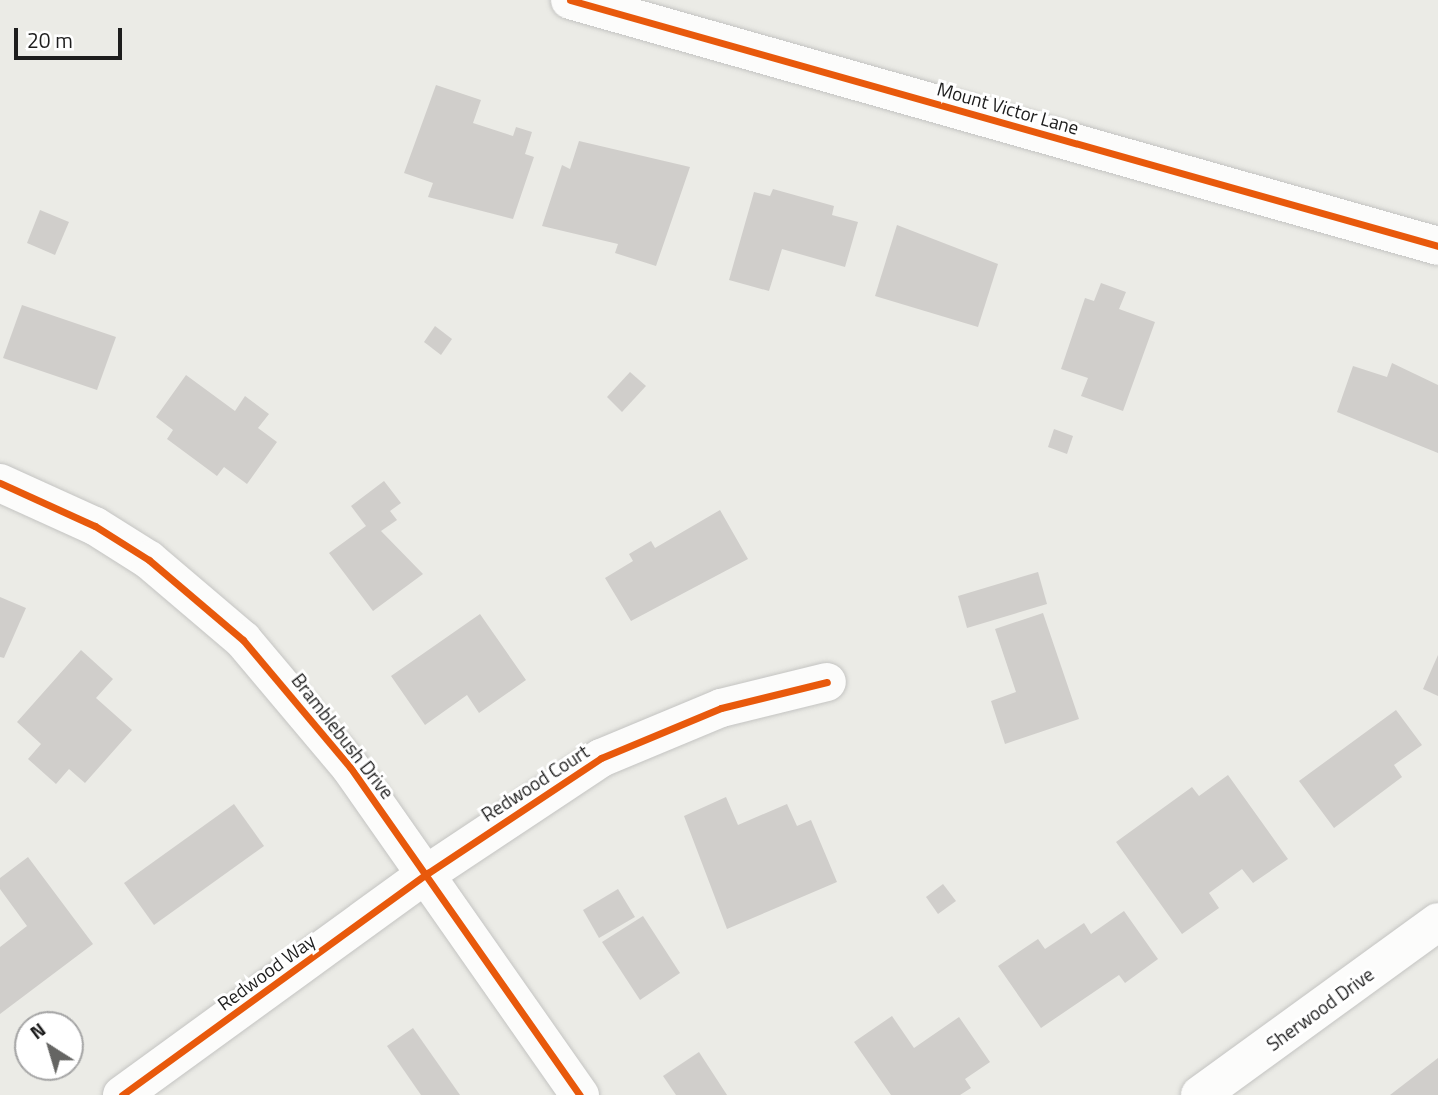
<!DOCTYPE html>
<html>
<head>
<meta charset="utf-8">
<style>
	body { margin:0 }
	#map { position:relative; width:1438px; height:1095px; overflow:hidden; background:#ebebe6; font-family:"Titillium Web",sans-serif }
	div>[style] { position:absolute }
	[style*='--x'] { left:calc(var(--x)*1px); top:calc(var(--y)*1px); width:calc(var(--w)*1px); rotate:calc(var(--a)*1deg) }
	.building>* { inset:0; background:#d0cecb }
	.roads { filter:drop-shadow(0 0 2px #c4c4c2) drop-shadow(0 0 2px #c4c4c2) }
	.street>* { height:38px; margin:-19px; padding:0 19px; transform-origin:19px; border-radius:19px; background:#fcfcfb }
	.cycleway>* { height:7px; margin:-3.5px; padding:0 3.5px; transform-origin:3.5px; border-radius:3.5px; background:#e8590c }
	span { translate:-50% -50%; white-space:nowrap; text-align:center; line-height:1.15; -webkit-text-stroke:6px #fff; paint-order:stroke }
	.street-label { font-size:19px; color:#1d1d1d }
	.north { position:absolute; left:14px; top:1011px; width:70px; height:70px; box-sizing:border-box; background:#fff; border:2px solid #a5a5a5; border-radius:50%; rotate:323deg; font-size:19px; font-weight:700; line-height:28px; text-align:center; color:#1d1d1d }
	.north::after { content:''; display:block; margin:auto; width:24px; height:32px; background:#656563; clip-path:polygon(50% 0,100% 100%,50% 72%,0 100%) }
	.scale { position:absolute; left:14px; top:28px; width:108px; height:32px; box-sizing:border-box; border:4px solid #1d1d1d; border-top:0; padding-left:9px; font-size:21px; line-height:24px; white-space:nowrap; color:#1d1d1d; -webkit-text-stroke:5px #fff; paint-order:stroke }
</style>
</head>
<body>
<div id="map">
	<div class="building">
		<i style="clip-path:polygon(436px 85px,481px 100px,473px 123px,513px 136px,516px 127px,532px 132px,525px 154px,534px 157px,513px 219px,428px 197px,433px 183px,404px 173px)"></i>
		<i style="clip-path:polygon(579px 141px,690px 167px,656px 266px,615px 253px,618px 244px,542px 226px,562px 165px,570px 169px)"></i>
		<i style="clip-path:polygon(773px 189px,834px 206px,832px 215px,858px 222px,845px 267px,782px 249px,769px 291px,729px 280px,754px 192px,770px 196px)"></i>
		<i style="clip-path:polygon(40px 210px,69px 222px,55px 255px,27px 243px)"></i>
		<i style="clip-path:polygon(897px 225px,998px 264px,978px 327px,875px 296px)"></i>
		<i style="clip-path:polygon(1101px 283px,1126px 292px,1119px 309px,1155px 322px,1123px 411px,1081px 396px,1088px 378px,1061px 369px,1085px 298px,1094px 301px)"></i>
		<i style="clip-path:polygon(22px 305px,116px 337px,97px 390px,3px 358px)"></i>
		<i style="clip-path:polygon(435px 326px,452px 339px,441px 355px,424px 342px)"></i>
		<i style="clip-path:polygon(1392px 363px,1438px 385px,1438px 453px,1337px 412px,1353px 366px,1387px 377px)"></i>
		<i style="clip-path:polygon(630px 372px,646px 386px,622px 412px,607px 397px)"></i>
		<i style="clip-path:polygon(186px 375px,235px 411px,245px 396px,269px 414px,258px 428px,277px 442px,247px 484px,224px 467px,217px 476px,167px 439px,173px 430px,156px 417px)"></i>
		<i style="clip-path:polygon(1054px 429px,1073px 436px,1067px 454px,1048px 447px)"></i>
		<i style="clip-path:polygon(384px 481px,401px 503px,390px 511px,397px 520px,381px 531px,423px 574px,373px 611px,329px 553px,366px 526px,351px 506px)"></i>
		<i style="clip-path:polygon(720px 510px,748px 559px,631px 621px,605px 578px,633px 561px,629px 554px,651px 541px,655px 548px)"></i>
		<i style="clip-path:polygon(1038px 572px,1047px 604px,967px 628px,958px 596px)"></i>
		<i style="clip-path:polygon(0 597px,26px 608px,4px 658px,0 657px)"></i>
		<i style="clip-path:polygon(1043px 613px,1079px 719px,1005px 744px,991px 701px,1016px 692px,995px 629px)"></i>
		<i style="clip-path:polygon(480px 614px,526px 680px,479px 713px,467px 695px,425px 725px,391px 676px)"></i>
		<i style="clip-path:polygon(81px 650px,113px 679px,96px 698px,132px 730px,85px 783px,69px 769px,56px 784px,28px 759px,41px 744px,17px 722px)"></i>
		<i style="clip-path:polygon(1438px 655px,1438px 696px,1423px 689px)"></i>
		<i style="clip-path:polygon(1396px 710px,1422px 745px,1394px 765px,1402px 777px,1334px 828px,1299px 781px)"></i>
		<i style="clip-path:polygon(1228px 775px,1288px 859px,1253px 883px,1242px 869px,1209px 893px,1219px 908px,1182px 934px,1116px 842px,1192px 787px,1199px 796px)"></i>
		<i style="clip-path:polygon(726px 797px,738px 825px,787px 804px,797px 826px,811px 820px,837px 882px,727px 929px,684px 816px)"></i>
		<i style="clip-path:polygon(234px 804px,264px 846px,154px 925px,124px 883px)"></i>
		<i style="clip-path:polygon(28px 857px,93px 944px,0 1014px,0 947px,27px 926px,0 889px,0 878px)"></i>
		<i style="clip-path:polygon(943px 884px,956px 901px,938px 914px,926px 897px)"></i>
		<i style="clip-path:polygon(618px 889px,635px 917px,599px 938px,583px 910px)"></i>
		<i style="clip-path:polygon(1124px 911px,1158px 959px,1125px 983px,1119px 975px,1041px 1028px,998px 966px,1038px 939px,1045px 949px,1084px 923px,1091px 934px)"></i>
		<i style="clip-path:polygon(643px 916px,680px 973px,640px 1000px,602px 942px)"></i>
		<i style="clip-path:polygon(892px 1016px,914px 1048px,959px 1017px,990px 1062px,965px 1079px,971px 1088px,960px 1095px,891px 1095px,854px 1042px)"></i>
		<i style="clip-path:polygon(413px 1028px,460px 1095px,421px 1095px,387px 1046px)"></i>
		<i style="clip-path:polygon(699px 1052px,727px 1095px,676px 1095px,663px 1076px)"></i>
		<i style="clip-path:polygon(1438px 1058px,1438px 1095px,1390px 1095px)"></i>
	</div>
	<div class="roads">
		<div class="street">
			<i style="--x:570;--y:0;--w:902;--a:15.82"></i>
			<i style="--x:0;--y:483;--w:104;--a:24.4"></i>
			<i style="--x:95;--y:526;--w:64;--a:32.2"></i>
			<i style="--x:149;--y:560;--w:123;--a:40.4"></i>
			<i style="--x:243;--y:640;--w:166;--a:49.9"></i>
			<i style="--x:350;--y:767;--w:401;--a:55"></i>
			<i style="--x:122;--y:1095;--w:378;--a:-36"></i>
			<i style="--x:428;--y:873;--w:208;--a:-33.6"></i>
			<i style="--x:601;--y:758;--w:130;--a:-22.6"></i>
			<i style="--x:721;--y:708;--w:109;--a:-13.8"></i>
			<i style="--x:1200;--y:1095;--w:294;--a:-36"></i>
		</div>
	</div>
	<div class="cycleway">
		<i style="--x:570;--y:0;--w:902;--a:15.82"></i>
		<i style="--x:0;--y:483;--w:104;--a:24.4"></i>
		<i style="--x:95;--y:526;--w:64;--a:32.2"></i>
		<i style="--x:149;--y:560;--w:123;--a:40.4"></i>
		<i style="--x:243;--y:640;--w:166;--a:49.9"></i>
		<i style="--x:350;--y:767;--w:401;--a:55"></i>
		<i style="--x:122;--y:1095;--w:378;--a:-36"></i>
		<i style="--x:428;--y:873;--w:208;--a:-33.6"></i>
		<i style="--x:601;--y:758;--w:130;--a:-22.6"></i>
		<i style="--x:721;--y:708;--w:109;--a:-13.8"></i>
	</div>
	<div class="street-label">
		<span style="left:1008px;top:108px;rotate:16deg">Mount Victor Lane</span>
		<span style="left:343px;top:736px;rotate:52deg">Bramblebush Drive</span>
		<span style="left:535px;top:783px;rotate:-33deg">Redwood Court</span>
		<span style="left:266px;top:972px;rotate:-36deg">Redwood Way</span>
		<span style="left:1320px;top:1009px;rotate:-36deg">Sherwood Drive</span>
	</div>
	<div class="north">N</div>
	<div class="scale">20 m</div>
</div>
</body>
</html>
